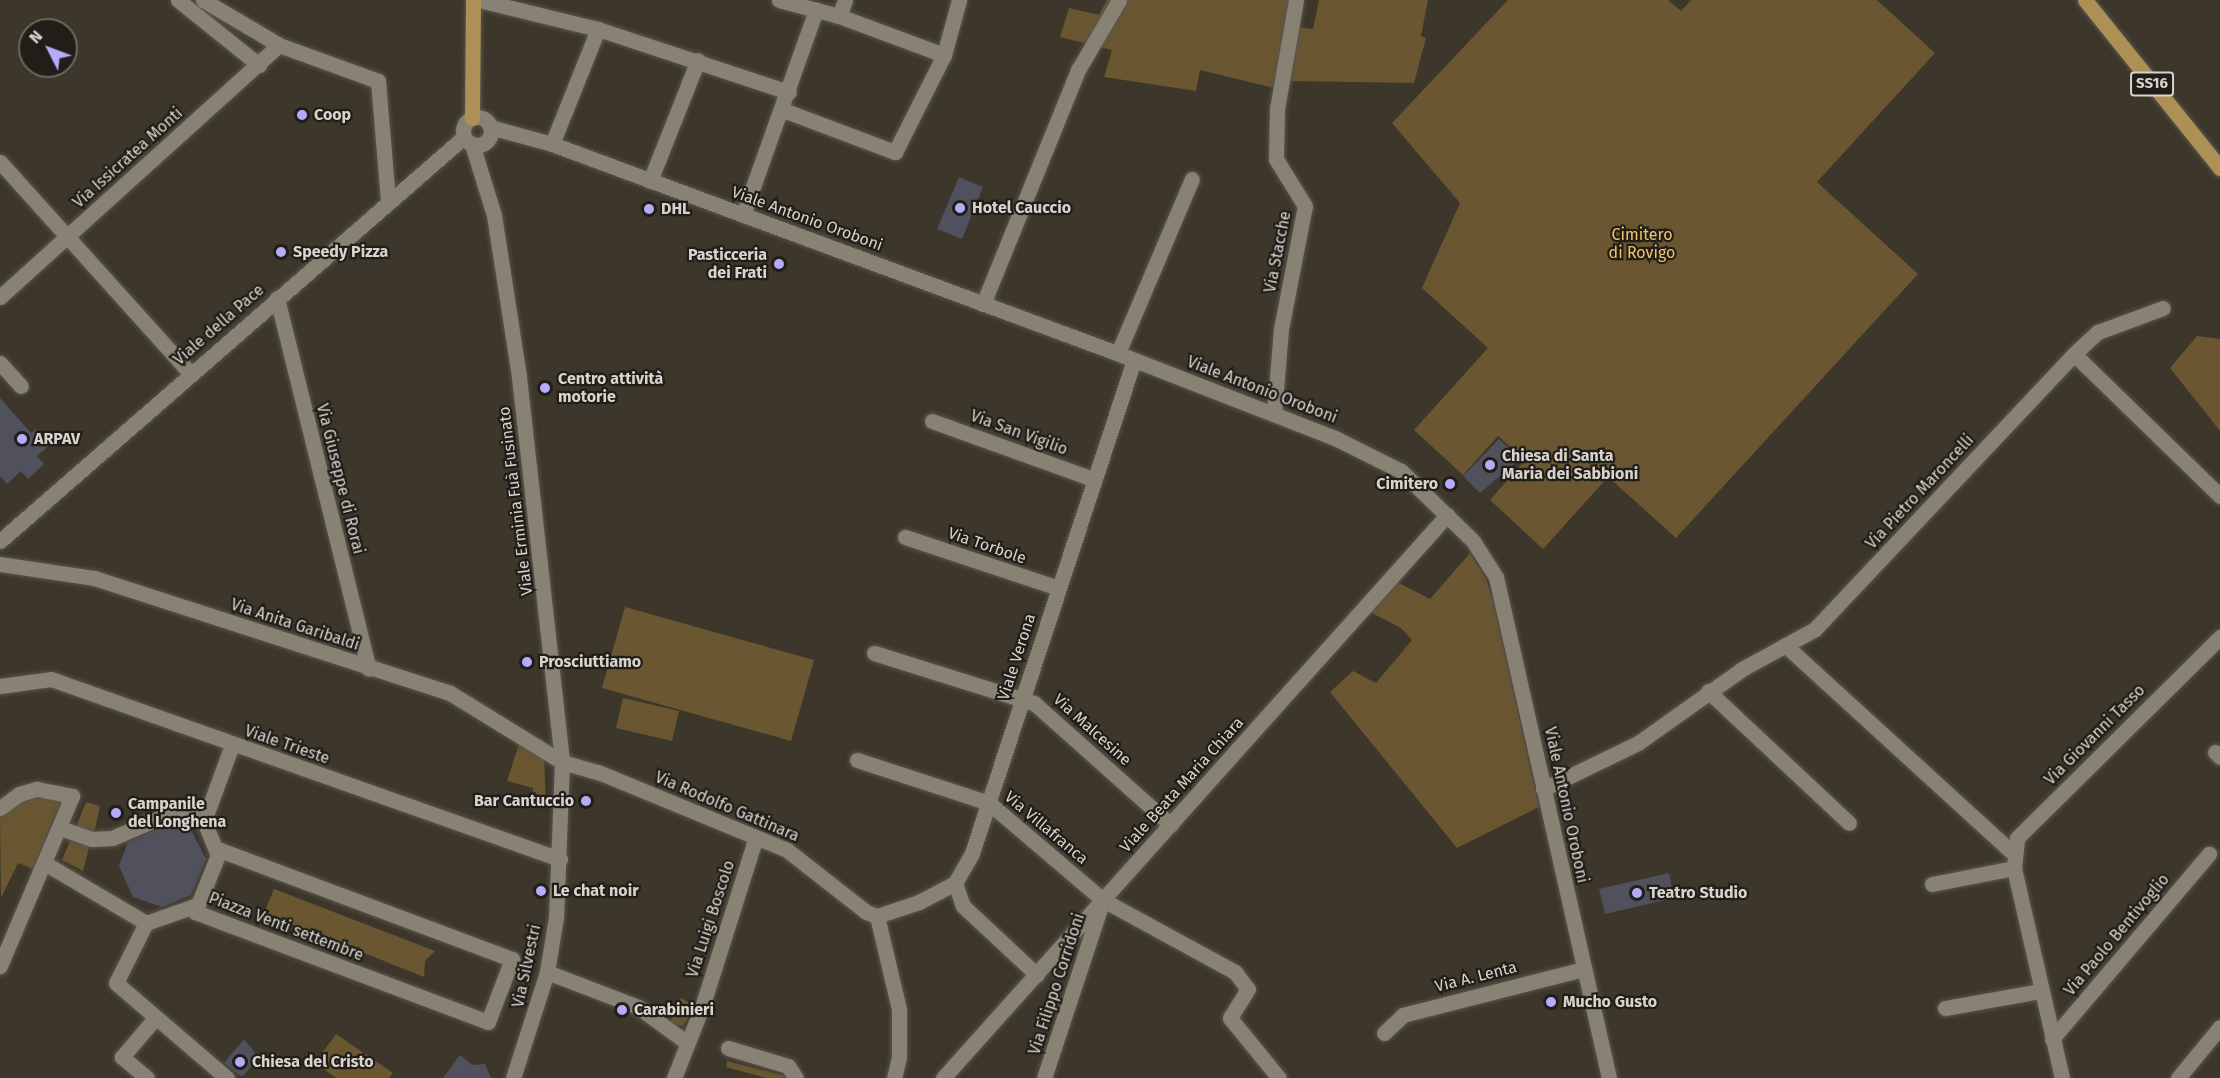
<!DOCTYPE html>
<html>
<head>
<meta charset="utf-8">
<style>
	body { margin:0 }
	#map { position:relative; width:2220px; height:1078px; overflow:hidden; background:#3c362b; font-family:"Fira Sans",sans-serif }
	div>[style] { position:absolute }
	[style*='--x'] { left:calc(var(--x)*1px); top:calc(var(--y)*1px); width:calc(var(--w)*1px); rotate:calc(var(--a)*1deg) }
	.green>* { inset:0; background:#6a5630 }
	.building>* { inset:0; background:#51505d }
	.roads { filter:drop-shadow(0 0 2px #59554b) drop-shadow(0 0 2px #59554b) }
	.minor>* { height:15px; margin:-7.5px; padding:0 7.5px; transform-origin:7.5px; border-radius:7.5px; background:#888274 }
	.minor>.ring { margin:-7.5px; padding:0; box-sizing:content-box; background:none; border:15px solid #888274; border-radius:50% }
	.major>* { height:15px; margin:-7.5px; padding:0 7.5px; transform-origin:7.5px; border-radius:7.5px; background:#ac9055 }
	.dots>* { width:16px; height:16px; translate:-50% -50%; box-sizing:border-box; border:3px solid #211e19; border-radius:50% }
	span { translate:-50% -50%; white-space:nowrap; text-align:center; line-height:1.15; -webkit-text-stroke:4.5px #211e19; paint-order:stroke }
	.shield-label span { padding:2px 4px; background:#211e19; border:2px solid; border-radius:4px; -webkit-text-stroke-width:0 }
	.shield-label { font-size:15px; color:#d8d4cd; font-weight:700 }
	.poi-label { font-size:16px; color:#d8d4cd; font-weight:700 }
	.left { translate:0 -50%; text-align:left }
	.right { translate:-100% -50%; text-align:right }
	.street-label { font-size:16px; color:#d8d4cd }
	.park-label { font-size:16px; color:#f1c468 }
	.north { position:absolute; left:18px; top:18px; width:60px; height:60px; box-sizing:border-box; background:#211e19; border:2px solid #6a6761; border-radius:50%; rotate:312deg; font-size:16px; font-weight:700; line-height:24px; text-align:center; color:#d8d4cd }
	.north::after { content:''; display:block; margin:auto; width:21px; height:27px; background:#b4acf9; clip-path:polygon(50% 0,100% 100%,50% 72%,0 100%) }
</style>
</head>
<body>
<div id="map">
	<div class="green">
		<i style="clip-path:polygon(1107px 0,1289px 0,1274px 88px,1200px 70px,1196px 91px,1104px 77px,1112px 50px,1060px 37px,1069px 8px,1099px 15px)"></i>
		<i style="clip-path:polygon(1319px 0,1428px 0,1421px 36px,1426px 38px,1414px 83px,1287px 81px,1297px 27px,1313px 29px)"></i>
		<i style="clip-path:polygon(1508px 0,1668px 0,1681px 11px,1691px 0,1877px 0,1935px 53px,1817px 182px,1918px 274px,1676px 538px,1608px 477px,1543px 549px,1490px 500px,1525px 460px,1498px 436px,1463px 475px,1414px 430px,1488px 348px,1422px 288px,1460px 203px,1392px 123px)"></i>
		<i style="clip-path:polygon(2197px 336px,2220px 339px,2220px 431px,2170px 368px)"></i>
		<i style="clip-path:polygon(1470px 553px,1486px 579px,1493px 601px,1539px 807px,1457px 848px,1330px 692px,1353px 671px,1376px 683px,1412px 640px,1401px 628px,1370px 612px,1397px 582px,1430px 599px)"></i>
		<i style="clip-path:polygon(625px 607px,814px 660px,791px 741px,602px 688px)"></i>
		<i style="clip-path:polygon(623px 698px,679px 711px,672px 741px,616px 728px)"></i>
		<i style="clip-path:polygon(520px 741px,544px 755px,546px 804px,533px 805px,533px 788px,507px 781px)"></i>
		<i style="clip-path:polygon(31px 795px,62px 798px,33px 869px,18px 863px,1px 898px,0 815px)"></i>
		<i style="clip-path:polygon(86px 802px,100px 806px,94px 834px,76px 827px)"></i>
		<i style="clip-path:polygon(72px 836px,90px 844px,83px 871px,62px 860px)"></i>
		<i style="clip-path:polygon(274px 889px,435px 951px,425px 961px,424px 977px,264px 913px)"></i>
		<i style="clip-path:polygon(681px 998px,695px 1006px,683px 1026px,670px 1023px)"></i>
		<i style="clip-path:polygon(336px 1034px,393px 1073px,389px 1078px,336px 1078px,315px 1063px)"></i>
		<i style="clip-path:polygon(727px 1061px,785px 1076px,787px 1078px,766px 1078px,726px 1067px)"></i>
	</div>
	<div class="building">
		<i style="clip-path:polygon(959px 177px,983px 187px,962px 239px,937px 229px)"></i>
		<i style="clip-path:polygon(0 398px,31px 433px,36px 429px,50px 445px,37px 456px,44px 464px,28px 479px,21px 471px,7px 484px,0 476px)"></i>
		<i style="clip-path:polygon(1499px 439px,1520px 459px,1480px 493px,1463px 476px)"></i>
		<i style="clip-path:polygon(170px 824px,191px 830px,206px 859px,191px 895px,162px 907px,133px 897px,119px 866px,128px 842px)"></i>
		<i style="clip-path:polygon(1669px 873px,1674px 898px,1605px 914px,1599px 889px)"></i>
		<i style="clip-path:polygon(244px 1039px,259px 1058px,242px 1077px,224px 1063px)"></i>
		<i style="clip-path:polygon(460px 1055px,472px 1065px,485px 1064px,491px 1078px,443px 1078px)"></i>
	</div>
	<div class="roads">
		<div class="minor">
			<i style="--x:178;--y:0;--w:104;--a:38.7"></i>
			<i style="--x:203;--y:0;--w:88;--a:30.6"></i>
			<i style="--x:279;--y:45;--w:105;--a:20"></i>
			<i style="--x:378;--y:81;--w:119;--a:85.2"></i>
			<i style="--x:479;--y:0;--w:122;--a:13.7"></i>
			<i style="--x:598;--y:29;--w:201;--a:18.3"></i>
			<i style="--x:779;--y:0;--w:62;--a:14.9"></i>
			<i style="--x:839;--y:16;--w:112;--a:20.4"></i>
			<i style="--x:944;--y:55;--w:57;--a:-74.7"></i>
			<i style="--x:839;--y:16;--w:17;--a:-69"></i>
			<i style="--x:783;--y:110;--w:120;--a:20.6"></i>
			<i style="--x:895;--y:152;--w:109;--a:-63.2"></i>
			<i class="ring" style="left:463px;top:117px;width:13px;height:13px"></i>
			<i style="--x:490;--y:127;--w:64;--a:15.3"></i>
			<i style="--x:552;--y:144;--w:599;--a:20.31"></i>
			<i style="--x:1114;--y:352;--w:237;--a:21.3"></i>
			<i style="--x:1335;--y:438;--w:74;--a:26.6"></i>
			<i style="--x:1401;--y:471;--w:100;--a:44.2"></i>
			<i style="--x:1473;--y:541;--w:43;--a:57.4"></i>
			<i style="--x:1496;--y:577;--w:514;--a:77.29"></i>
			<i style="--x:472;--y:144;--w:74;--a:72.8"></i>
			<i style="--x:494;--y:215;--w:164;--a:81.2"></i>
			<i style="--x:519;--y:377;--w:387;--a:83.6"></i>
			<i style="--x:562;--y:762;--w:155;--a:92.2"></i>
			<i style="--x:556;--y:917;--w:56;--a:99.3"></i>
			<i style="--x:547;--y:972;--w:111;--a:107.8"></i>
			<i style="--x:552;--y:144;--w:124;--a:-68.2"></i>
			<i style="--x:0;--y:162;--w:285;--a:48"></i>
			<i style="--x:650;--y:181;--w:130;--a:-68.4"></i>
			<i style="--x:743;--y:215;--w:218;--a:-70.4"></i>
			<i style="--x:0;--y:297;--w:376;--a:-42.1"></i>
			<i style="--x:277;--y:298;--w:382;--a:76.1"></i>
			<i style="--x:983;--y:304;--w:253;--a:-67.9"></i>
			<i style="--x:1078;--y:70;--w:81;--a:-59.6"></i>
			<i style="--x:1118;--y:353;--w:189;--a:-67"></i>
			<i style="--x:2074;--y:354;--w:204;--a:44.2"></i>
			<i style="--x:0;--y:363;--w:31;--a:48"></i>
			<i style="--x:1274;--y:414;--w:85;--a:-85.3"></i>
			<i style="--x:1281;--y:329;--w:125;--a:-79"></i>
			<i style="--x:1305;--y:206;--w:55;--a:-121.7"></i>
			<i style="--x:1276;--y:159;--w:50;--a:-88.9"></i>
			<i style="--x:1277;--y:109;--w:111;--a:-80.1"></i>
			<i style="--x:932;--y:421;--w:171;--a:19.8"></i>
			<i style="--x:905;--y:537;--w:161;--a:18.4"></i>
			<i style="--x:0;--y:541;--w:615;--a:-41.05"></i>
			<i style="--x:0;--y:564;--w:95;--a:8.5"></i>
			<i style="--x:94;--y:578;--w:374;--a:17.9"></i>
			<i style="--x:450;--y:693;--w:132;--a:31.6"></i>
			<i style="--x:562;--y:762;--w:37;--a:16"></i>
			<i style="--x:598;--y:772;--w:204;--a:22.4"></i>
			<i style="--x:787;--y:850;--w:100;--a:38.1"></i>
			<i style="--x:866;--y:912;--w:12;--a:20"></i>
			<i style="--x:1785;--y:645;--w:307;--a:42.4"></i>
			<i style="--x:874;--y:653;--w:168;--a:17.4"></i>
			<i style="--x:1034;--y:703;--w:183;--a:41.7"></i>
			<i style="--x:0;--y:686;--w:51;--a:-7.8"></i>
			<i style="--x:51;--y:679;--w:540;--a:19.48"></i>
			<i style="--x:1708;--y:691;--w:193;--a:43.1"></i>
			<i style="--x:2215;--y:752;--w:7;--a:45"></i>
			<i style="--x:857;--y:760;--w:139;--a:18"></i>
			<i style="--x:989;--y:803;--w:150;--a:40.4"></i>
			<i style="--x:1103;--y:900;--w:150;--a:28.6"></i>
			<i style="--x:1235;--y:972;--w:21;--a:53"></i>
			<i style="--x:1248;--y:989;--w:34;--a:122"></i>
			<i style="--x:1230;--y:1018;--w:77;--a:50.8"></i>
			<i style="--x:1543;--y:789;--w:106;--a:-25.8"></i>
			<i style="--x:1638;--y:743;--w:128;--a:-35.4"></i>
			<i style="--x:1742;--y:669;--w:83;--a:-28.7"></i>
			<i style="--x:1815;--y:629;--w:378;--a:-46.7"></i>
			<i style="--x:2074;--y:354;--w:33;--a:-43"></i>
			<i style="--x:2098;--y:332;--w:69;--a:-20.3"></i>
			<i style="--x:0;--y:808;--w:24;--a:-36"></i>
			<i style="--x:19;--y:794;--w:19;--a:-16"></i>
			<i style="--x:37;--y:789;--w:36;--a:11"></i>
			<i style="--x:72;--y:796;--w:185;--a:113"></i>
			<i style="--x:60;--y:828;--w:34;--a:19"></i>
			<i style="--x:92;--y:839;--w:20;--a:-3"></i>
			<i style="--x:112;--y:838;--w:69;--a:-22.9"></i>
			<i style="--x:176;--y:811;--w:30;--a:20"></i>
			<i style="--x:220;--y:850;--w:312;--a:20.5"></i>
			<i style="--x:512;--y:959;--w:67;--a:110.9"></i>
			<i style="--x:488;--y:1022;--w:313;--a:-159.4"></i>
			<i style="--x:195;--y:912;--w:67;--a:-68"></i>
			<i style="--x:217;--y:853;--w:35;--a:-112"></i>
			<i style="--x:204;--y:821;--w:81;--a:-69.8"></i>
			<i style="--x:46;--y:864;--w:116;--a:30.5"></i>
			<i style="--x:955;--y:883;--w:24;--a:71"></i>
			<i style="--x:963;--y:906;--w:101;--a:43"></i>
			<i style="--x:1932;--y:884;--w:84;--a:-11"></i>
			<i style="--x:877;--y:916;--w:44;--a:-18.4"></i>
			<i style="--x:919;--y:902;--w:41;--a:-27.8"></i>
			<i style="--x:955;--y:883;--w:34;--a:-60"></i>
			<i style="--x:972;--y:853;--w:519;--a:-71.81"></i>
			<i style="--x:877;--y:916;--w:96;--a:76.7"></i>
			<i style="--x:899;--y:1009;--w:48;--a:90"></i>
			<i style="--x:899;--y:1057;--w:22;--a:103"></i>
			<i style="--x:146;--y:923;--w:67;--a:116.6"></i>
			<i style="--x:116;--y:983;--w:146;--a:40.6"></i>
			<i style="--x:146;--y:923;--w:54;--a:-19.4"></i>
			<i style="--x:547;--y:972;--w:97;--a:21"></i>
			<i style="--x:638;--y:1007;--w:59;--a:36.1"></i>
			<i style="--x:1945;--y:1008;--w:97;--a:-10.1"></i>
			<i style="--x:1384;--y:1033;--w:26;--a:-43"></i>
			<i style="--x:1403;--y:1015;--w:187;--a:-14.3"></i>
			<i style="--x:2052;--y:1039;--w:243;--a:-49.7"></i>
			<i style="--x:728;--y:1048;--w:63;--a:16.7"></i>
			<i style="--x:788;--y:1066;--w:14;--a:56"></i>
			<i style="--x:147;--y:1078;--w:33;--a:-140"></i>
			<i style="--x:122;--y:1057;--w:52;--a:-49.6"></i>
			<i style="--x:674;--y:1078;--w:76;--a:-68.5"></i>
			<i style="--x:702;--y:1007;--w:178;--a:-72.4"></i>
			<i style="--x:943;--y:1078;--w:756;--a:-48.16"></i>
			<i style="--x:1044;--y:1078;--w:181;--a:-71.7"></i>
			<i style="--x:2062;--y:1078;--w:215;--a:-102.9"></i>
			<i style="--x:2014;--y:868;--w:30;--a:-84"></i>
			<i style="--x:2017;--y:838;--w:286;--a:-44.7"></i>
			<i style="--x:2178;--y:1078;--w:66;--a:-50.5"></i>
		</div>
		<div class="major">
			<i style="--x:2085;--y:0;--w:216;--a:51.2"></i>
			<i style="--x:472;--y:118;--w:118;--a:-89.5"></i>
		</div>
	</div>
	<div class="dots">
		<i style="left:302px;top:115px;background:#b4acf9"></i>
		<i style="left:960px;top:208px;background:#b4acf9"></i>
		<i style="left:649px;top:209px;background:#b4acf9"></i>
		<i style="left:281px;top:252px;background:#b4acf9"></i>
		<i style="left:779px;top:264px;background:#b4acf9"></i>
		<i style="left:545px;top:388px;background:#b4acf9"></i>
		<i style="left:22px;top:439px;background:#b4acf9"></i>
		<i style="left:1490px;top:465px;background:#b4acf9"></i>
		<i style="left:1450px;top:484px;background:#b4acf9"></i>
		<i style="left:527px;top:662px;background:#b4acf9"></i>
		<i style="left:586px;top:801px;background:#b4acf9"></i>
		<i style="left:116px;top:813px;background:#b4acf9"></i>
		<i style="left:541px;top:891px;background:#b4acf9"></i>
		<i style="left:1637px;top:893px;background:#b4acf9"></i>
		<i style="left:1551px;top:1002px;background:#b4acf9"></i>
		<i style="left:622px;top:1010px;background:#b4acf9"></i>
		<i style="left:240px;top:1062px;background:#b4acf9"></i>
	</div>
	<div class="shield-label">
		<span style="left:2152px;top:84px">SS16</span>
	</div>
	<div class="poi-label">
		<span class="left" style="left:314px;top:115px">Coop</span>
		<span class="left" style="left:972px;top:208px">Hotel Cauccio</span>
		<span class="left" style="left:661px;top:209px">DHL</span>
		<span class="left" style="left:293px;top:252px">Speedy Pizza</span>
		<span class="right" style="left:767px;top:264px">Pasticceria<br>dei Frati</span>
		<span class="left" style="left:558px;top:388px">Centro attività<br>motorie</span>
		<span class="left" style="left:34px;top:439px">ARPAV</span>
		<span class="left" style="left:1502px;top:465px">Chiesa di Santa<br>Maria dei Sabbioni</span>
		<span class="right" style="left:1438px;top:484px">Cimitero</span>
		<span class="left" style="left:539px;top:662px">Prosciuttiamo</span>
		<span class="right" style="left:574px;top:801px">Bar Cantuccio</span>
		<span class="left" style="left:128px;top:813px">Campanile<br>del Longhena</span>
		<span class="left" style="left:553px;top:891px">Le chat noir</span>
		<span class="left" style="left:1649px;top:893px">Teatro Studio</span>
		<span class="left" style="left:1563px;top:1002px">Mucho Gusto</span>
		<span class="left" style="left:634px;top:1010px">Carabinieri</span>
		<span class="left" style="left:252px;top:1062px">Chiesa del Cristo</span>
	</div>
	<div class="street-label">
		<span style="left:128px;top:158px;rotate:-42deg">Via Issicratea Monti</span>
		<span style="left:807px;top:219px;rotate:20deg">Viale Antonio Oroboni</span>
		<span style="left:1278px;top:252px;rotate:-79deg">Via Stacche</span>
		<span style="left:219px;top:325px;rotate:-41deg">Viale della Pace</span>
		<span style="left:1262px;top:390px;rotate:21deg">Viale Antonio Oroboni</span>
		<span style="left:1019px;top:433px;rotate:20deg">Via San Vigilio</span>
		<span style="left:340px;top:479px;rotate:76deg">Via Giuseppe di Rorai</span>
		<span style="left:1920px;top:492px;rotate:-47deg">Via Pietro Maroncelli</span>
		<span style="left:516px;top:501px;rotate:-97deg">Viale Erminia Fuà Fusinato</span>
		<span style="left:987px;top:546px;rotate:19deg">Via Torbole</span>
		<span style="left:295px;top:625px;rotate:18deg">Via Anita Garibaldi</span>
		<span style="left:1017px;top:657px;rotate:-72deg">Viale Verona</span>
		<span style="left:1092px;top:730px;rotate:42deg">Via Malcesine</span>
		<span style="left:2095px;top:735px;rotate:-45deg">Via Giovanni Tasso</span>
		<span style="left:287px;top:745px;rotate:19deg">Viale Trieste</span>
		<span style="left:1182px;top:785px;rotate:-48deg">Viale Beata Maria Chiara</span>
		<span style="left:1566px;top:805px;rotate:78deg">Viale Antonio Oroboni</span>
		<span style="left:727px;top:807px;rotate:23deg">Via Rodolfo Gattinara</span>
		<span style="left:1046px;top:828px;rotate:40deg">Via Villafranca</span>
		<span style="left:711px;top:919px;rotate:-72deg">Via Luigi Boscolo</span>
		<span style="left:286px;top:927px;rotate:21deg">Piazza Venti settembre</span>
		<span style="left:2117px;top:935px;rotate:-50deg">Via Paolo Bentivoglio</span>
		<span style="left:527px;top:966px;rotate:-78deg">Via Silvestri</span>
		<span style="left:1476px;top:977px;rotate:-14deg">Via A. Lenta</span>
		<span style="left:1057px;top:984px;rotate:-72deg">Via Filippo Corridoni</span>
	</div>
	<div class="park-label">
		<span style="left:1642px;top:244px">Cimitero<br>di Rovigo</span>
	</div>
	<div class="north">N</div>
</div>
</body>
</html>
